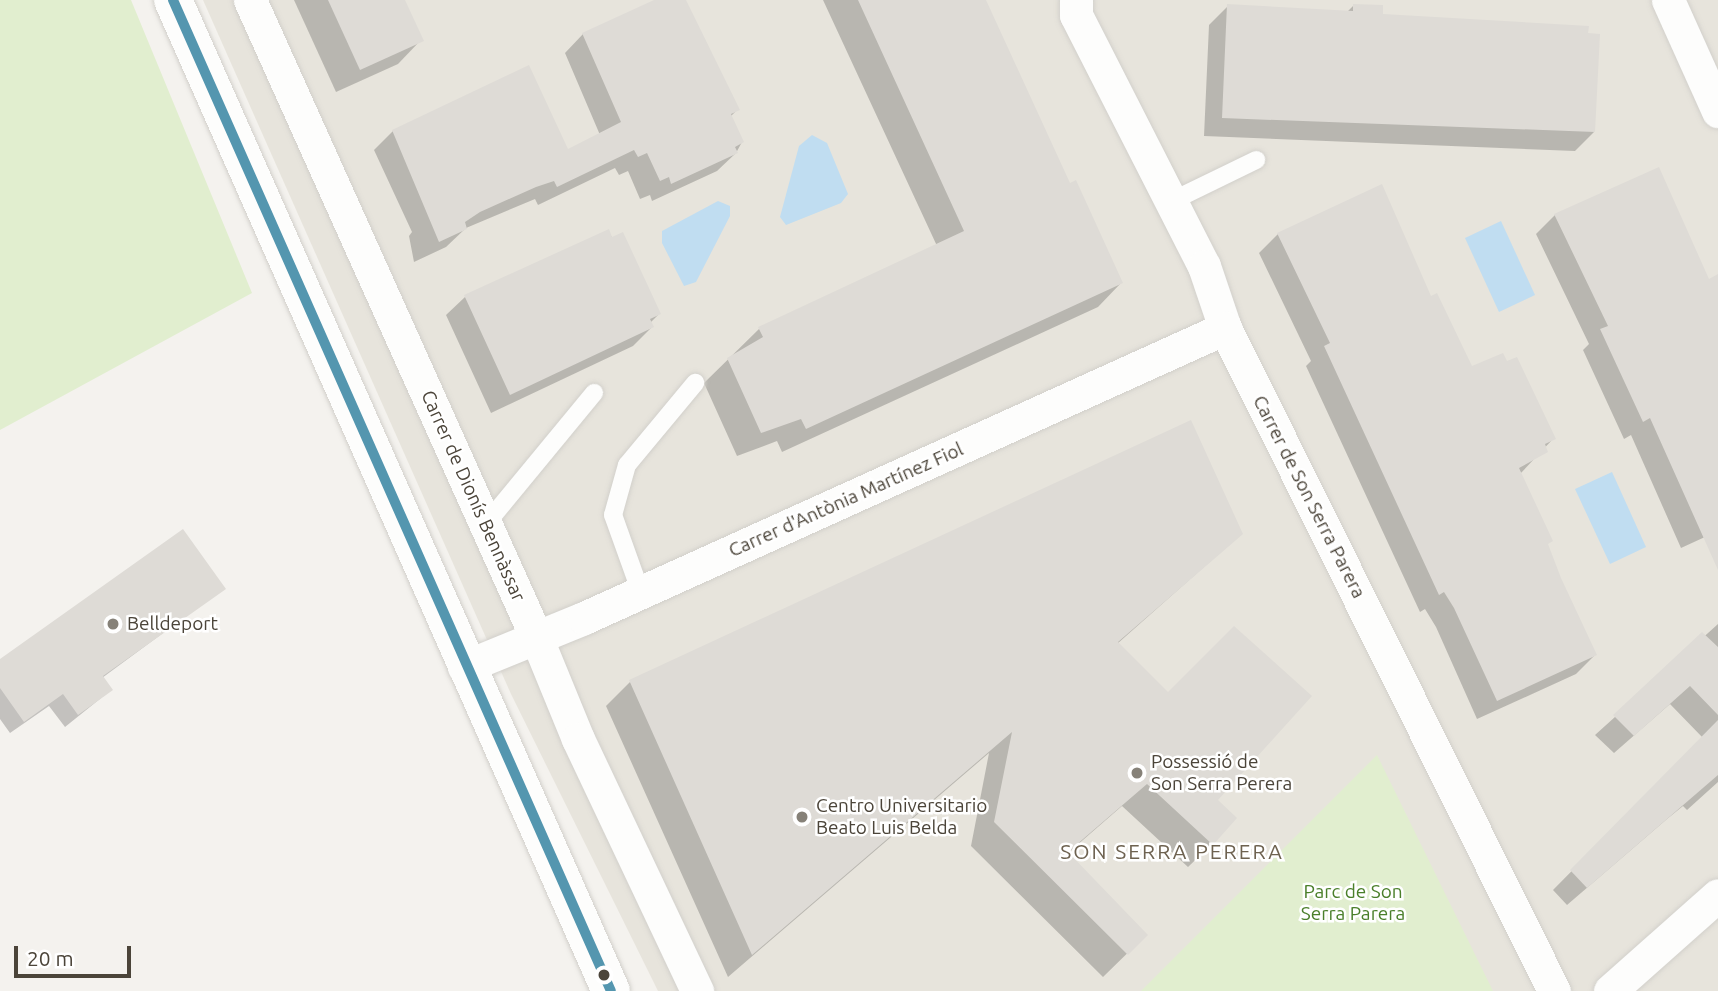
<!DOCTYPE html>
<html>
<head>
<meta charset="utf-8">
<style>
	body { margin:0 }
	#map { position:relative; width:1718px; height:991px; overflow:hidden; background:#f4f2ee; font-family:Ubuntu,sans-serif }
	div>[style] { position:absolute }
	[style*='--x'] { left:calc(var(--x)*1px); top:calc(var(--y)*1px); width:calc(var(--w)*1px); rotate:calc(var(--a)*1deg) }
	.residential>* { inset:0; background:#e7e4dc }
	.green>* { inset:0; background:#e1eecf }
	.water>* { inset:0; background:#c0ddf1 }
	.shadow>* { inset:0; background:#0003 }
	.building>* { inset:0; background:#dedbd6 }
	.roads { filter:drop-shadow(0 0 2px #d2d0cb) drop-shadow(0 0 2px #d2d0cb) }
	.service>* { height:18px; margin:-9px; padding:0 9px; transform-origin:9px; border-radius:9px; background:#fdfdfc }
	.minor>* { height:33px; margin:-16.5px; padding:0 16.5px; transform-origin:16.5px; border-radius:16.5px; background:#fdfdfc }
	.tertiary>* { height:38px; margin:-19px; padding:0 19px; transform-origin:19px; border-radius:19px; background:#fdfdfc }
	.bus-1>* { height:10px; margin:-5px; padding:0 5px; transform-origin:5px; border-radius:5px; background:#5496af }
	.dots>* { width:19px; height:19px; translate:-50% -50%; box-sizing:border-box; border:4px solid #fff; border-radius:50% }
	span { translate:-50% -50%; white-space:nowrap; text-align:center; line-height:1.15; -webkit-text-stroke:5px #fff; paint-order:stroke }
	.street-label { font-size:19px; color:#4b4439 }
	.poi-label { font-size:19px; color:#4b4439 }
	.left { translate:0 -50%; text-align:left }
	.park-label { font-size:19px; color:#4a7f2a }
	.neighbourhood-label { font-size:21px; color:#6e6250; letter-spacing:2px }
	.scale { position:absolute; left:14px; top:946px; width:117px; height:32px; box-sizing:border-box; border:4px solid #4b4439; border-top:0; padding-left:9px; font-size:21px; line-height:24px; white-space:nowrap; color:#4b4439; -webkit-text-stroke:5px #fff; paint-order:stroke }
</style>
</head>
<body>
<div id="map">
	<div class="residential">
		<i style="clip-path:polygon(203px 0,1718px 0,1718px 991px,658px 991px,511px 694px)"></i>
	</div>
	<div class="green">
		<i style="clip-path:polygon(0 0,131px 0,252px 293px,0 430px)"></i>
		<i style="clip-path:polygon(1377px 755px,1493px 991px,1141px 991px)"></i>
	</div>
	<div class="water">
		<i style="clip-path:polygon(812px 135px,827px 143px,848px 194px,841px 203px,786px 225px,780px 217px,799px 146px)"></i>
		<i style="clip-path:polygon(718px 201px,730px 206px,730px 216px,696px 282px,684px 286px,662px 243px,662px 231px)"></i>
		<i style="clip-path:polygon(1501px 221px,1535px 295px,1499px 312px,1465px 238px)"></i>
		<i style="clip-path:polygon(1612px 472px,1646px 547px,1610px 564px,1575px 489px)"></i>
	</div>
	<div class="shadow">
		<i style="clip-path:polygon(294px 0,403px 0,421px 40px,398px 64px,336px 92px)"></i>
		<i style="clip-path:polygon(657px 0,685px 0,737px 110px,730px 117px,742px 142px,736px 153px,717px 171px,652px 201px,650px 195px,640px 199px,628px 171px,619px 175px,615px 168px,538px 205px,535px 199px,466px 228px,446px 247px,414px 262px,409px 236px,412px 232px,374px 150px,393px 131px,567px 151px,600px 135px,565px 53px,583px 34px)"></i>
		<i style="clip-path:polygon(823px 0,985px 0,1070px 185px,1121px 283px,1098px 307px,782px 452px,777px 441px,737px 456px,704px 383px,759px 329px,937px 246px)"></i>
		<i style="clip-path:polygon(1354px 5px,1381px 15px,1587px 27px,1594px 132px,1575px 151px,1204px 136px,1209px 25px,1228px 6px,1347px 12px)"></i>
		<i style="clip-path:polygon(1555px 215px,1718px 287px,1718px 531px,1681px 548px,1631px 435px,1624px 439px,1583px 350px,1589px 344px,1536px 234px)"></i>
		<i style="clip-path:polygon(608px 231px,659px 314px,650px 323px,652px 327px,633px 346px,491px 413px,446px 315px,465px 297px)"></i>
		<i style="clip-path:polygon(1278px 234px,1430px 298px,1471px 368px,1553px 439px,1520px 474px,1559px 579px,1595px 655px,1576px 674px,1477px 719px,1436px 627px,1425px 609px,1420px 612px,1306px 366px,1311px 361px,1259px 253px)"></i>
		<i style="clip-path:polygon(1241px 534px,1117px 644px,1215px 800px,1212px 844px,1188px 867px,1122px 806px,1068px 853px,1146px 935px,1103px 977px,971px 846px,989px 753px,728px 977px,606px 706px,630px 682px)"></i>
		<i style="clip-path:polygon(224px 588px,102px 678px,111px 690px,65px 727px,49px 706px,10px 733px,0 719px,0 662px)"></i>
		<i style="clip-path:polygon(1718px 624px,1718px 782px,1687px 810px,1683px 806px,1667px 819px,1567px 905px,1553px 890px,1703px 738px,1670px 704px,1614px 753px,1595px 735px)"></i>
	</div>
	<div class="building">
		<i style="clip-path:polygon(328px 0,405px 0,424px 41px,360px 70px)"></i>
		<i style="clip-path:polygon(654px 0,686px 0,740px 110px,731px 114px,744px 142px,735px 147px,738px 153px,671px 184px,669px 177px,660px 181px,647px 153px,638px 157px,634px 150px,557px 187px,554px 181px,536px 187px,480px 212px,465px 222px,467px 229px,439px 242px,392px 130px,529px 65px,568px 149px,621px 122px,582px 33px)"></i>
		<i style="clip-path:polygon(858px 0,986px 0,1070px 183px,1076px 180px,1123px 283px,806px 429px,801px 419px,761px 433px,727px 358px,763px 337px,758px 327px,964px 231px)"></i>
		<i style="clip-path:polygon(1227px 4px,1353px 11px,1353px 4px,1383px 5px,1383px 14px,1589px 26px,1588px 33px,1600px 34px,1595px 132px,1222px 118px)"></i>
		<i style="clip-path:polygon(1659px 167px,1709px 279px,1718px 274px,1718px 570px,1650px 418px,1643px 422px,1600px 329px,1608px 326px,1554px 214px)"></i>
		<i style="clip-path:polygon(1382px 184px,1431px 296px,1437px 293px,1472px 366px,1503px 353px,1507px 361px,1517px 357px,1556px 439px,1545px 444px,1548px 452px,1519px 468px,1553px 541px,1548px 544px,1561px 578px,1597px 655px,1497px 701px,1454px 608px,1444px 592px,1439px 595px,1324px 346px,1330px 343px,1277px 233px)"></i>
		<i style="clip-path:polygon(609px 229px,612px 237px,623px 232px,661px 314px,650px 319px,654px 327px,510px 395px,464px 295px)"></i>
		<i style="clip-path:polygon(1191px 420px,1243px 534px,1118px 642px,1168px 692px,1234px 626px,1312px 696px,1218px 800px,1237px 818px,1213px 845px,1147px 784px,1068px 852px,1148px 935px,1128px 955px,994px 822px,1012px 732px,752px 955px,629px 680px)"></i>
		<i style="clip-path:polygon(183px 529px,226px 589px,103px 676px,113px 690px,78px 715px,63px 694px,24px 722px,0 688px,0 659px)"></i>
		<i style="clip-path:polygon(1702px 632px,1718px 647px,1718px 715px,1690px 686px,1634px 736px,1613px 715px)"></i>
		<i style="clip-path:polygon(1718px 720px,1718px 775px,1587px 888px,1570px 870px)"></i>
	</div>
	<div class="roads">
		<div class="service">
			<i style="--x:1170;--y:202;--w:96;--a:-26"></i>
			<i style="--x:486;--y:524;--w:170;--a:-50.5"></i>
			<i style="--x:641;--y:593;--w:83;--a:-109.7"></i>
			<i style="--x:613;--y:515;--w:52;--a:-74.4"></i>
			<i style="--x:627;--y:465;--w:107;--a:-50.3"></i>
		</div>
		<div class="minor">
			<i style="--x:250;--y:0;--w:700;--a:65.81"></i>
			<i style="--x:537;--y:639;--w:108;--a:67.7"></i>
			<i style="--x:578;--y:739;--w:279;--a:64.7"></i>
			<i style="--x:1076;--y:0;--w:15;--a:90"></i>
			<i style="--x:1076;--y:15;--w:282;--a:63"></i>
			<i style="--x:1204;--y:266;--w:65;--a:71.3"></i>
			<i style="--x:1225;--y:328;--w:740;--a:63.61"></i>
			<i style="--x:1668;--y:0;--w:122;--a:65.8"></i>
			<i style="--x:464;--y:667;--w:130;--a:-22.2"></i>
			<i style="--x:584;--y:618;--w:704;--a:-24.34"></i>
			<i style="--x:1610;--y:991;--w:144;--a:-41.6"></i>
		</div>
		<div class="tertiary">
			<i style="--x:173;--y:0;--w:1083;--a:66.16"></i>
		</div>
	</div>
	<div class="bus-1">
		<i style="--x:173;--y:0;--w:1083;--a:66.16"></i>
	</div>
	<div class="dots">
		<i style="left:113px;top:624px;background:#868178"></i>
		<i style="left:1137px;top:773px;background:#868178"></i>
		<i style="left:802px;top:817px;background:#868178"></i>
		<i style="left:604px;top:975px;background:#4b4439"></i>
	</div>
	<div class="street-label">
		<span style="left:473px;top:496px;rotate:66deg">Carrer de Dionís Bennàssar</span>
		<span style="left:1309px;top:497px;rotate:63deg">Carrer de Son Serra Parera</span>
		<span style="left:846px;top:500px;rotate:-24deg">Carrer d'Antònia Martínez Fiol</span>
	</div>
	<div class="poi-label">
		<span class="left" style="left:127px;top:624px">Belldeport</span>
		<span class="left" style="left:1151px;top:773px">Possessió de<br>Son Serra Perera</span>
		<span class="left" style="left:816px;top:817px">Centro Universitario<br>Beato Luis Belda</span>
	</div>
	<div class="park-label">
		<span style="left:1353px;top:903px">Parc de Son<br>Serra Parera</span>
	</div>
	<div class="neighbourhood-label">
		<span style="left:1172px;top:851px">SON SERRA PERERA</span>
	</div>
	<div class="scale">20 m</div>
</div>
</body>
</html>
